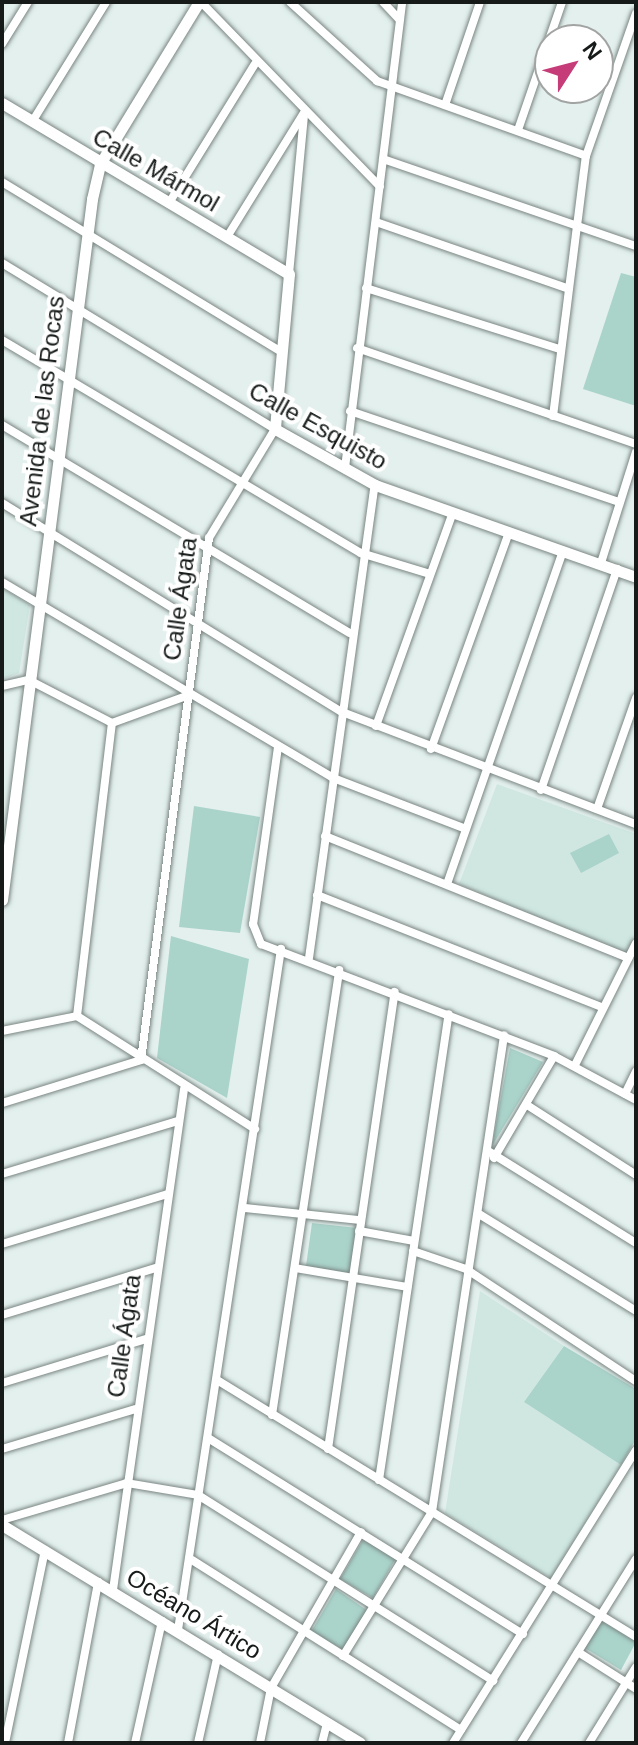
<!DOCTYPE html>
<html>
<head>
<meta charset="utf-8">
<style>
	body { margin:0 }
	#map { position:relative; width:638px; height:1745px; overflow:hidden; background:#e3f0ed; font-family:Arial,sans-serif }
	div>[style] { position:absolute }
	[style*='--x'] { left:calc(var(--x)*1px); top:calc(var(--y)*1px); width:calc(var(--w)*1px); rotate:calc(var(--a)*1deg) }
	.built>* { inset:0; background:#d0e7e1 }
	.green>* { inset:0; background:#aad3ca }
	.roads { filter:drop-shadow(0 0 2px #798582) drop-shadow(0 0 2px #798582) }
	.minor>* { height:8px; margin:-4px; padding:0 4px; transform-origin:4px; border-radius:4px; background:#fff }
	.tertiary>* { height:11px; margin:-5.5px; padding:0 5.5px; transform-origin:5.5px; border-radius:5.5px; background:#fff }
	span { translate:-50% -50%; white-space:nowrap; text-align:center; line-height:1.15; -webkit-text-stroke:8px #fff; paint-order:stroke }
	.street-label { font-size:24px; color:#161b1a }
	.frame { position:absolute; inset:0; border:4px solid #161b1a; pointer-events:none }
	.north { position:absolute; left:534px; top:24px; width:80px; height:80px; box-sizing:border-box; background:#fff; border:2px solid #a2a4a3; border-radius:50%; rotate:54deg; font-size:22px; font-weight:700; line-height:32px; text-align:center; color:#161b1a }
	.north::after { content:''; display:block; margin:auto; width:28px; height:36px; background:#c53c78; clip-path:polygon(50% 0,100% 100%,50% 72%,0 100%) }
</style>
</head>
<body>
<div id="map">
	<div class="built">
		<i style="clip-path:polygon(2px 588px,30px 605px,19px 673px,2px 679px)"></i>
		<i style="clip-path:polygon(497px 784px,636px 834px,636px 939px,628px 955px,459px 884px)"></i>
		<i style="clip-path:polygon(480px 1291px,564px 1346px,524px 1402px,621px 1465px,551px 1578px,445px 1513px)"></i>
	</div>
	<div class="green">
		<i style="clip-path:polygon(621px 273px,636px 277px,636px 406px,583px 389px)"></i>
		<i style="clip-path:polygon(194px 806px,260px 817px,240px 933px,179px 927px)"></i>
		<i style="clip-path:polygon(609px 834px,619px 853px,581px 873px,570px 853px)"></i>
		<i style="clip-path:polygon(171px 936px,249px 959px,227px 1098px,157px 1058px)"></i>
		<i style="clip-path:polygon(510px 1048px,543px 1062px,492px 1146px)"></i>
		<i style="clip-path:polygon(312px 1223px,357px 1228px,350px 1273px,306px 1266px)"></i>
		<i style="clip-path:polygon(564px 1346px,636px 1389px,636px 1439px,621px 1465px,524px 1402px)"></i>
		<i style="clip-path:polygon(363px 1540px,396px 1558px,373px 1598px,340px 1579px)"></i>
		<i style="clip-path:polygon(336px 1589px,368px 1611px,344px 1650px,311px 1632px)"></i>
		<i style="clip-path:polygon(602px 1621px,636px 1642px,621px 1670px,585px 1648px)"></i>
	</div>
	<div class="roads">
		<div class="minor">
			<i style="--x:201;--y:2;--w:257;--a:45.9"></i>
			<i style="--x:290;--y:2;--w:118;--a:42.2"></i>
			<i style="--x:377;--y:81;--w:222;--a:19.7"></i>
			<i style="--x:383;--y:2;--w:23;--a:47"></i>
			<i style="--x:2;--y:44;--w:49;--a:-58.2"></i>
			<i style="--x:445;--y:105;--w:109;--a:-71.2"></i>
			<i style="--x:32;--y:122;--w:141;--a:-58.3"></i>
			<i style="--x:518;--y:130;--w:135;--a:-71"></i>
			<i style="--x:383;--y:159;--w:268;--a:19"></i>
			<i style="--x:2;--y:182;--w:325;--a:31.3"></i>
			<i style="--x:169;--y:203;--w:163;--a:-58.3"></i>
			<i style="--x:376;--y:222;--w:202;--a:19.1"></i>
			<i style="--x:227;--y:237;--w:146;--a:-58.2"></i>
			<i style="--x:2;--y:263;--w:320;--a:31.3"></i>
			<i style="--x:275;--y:429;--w:127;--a:121.2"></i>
			<i style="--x:209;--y:538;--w:526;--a:97.42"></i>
			<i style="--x:141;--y:1060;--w:145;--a:162.8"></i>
			<i style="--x:289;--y:274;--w:161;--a:-84.6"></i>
			<i style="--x:366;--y:288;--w:202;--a:17.5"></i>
			<i style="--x:2;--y:340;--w:417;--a:30.7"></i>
			<i style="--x:361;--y:553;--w:72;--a:16.9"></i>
			<i style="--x:357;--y:348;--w:295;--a:19"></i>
			<i style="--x:350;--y:411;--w:284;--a:18.7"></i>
			<i style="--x:553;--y:416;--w:262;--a:-82.8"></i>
			<i style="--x:586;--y:156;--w:151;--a:-70.7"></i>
			<i style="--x:2;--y:425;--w:405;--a:30.9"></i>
			<i style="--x:345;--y:468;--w:469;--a:-83"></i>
			<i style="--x:2;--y:503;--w:399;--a:31.6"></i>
			<i style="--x:342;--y:712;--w:315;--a:20.9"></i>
			<i style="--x:601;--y:563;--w:116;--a:-72.5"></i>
			<i style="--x:2;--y:582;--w:385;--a:30.6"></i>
			<i style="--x:333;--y:778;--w:142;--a:21"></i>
			<i style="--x:2;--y:686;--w:28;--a:-13"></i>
			<i style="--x:29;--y:680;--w:93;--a:27.4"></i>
			<i style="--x:112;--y:723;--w:82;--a:-20"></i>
			<i style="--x:376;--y:726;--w:227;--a:-70.2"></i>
			<i style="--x:278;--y:747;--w:179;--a:98"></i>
			<i style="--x:253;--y:924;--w:22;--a:68"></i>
			<i style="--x:261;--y:944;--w:314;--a:20.9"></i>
			<i style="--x:554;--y:1056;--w:93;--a:28.2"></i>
			<i style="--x:431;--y:749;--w:231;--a:-70.2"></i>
			<i style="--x:541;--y:790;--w:234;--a:-71"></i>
			<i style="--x:597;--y:809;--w:118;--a:-70.6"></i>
			<i style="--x:325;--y:836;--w:327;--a:21.9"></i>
			<i style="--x:447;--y:884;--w:353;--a:-70.8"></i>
			<i style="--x:317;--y:895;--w:306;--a:21.5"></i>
			<i style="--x:309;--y:958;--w:478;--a:-82.1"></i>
			<i style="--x:77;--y:1016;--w:295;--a:-83.2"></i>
			<i style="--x:2;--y:1031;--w:76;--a:-11.3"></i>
			<i style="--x:77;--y:1016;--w:211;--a:32.4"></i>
			<i style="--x:575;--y:1065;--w:136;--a:-63.4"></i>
			<i style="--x:625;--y:1094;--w:25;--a:-64"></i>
			<i style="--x:527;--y:1105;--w:130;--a:32.7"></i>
			<i style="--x:488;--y:1151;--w:174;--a:31.9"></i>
			<i style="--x:494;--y:1158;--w:118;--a:-59.5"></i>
			<i style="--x:2;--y:1174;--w:184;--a:-16.8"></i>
			<i style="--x:245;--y:1208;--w:116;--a:6"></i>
			<i style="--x:479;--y:1214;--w:185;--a:31.7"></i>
			<i style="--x:359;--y:1231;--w:56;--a:10.3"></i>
			<i style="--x:2;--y:1244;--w:173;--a:-16.8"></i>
			<i style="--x:413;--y:1251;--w:56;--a:18.8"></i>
			<i style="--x:466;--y:1269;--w:204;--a:33.4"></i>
			<i style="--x:295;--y:1268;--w:114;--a:9.6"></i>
			<i style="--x:2;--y:1315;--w:161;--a:-17"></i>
			<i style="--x:217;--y:1380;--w:492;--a:31.5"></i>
			<i style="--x:2;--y:1383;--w:151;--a:-17"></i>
			<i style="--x:272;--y:1415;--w:450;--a:-81.4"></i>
			<i style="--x:208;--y:1438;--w:371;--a:31.9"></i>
			<i style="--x:2;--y:1449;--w:139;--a:-16.7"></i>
			<i style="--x:328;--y:1449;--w:462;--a:-81.7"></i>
			<i style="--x:379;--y:1480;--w:471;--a:-81.5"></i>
			<i style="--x:2;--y:1520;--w:130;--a:-16.5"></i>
			<i style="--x:127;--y:1483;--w:72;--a:9.6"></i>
			<i style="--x:198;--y:1495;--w:349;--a:32.2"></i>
			<i style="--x:192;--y:1560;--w:318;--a:32.3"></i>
			<i style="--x:113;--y:1590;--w:506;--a:-81.93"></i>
			<i style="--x:178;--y:1630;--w:689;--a:-81.4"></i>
			<i style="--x:578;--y:1652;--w:69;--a:32.5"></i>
			<i style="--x:343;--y:1656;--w:169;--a:-58.3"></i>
			<i style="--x:432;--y:1512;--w:482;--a:-81.4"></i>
			<i style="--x:5;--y:1743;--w:197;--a:-78.3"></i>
			<i style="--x:68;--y:1743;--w:164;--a:-79.4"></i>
			<i style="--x:135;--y:1743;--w:125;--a:-77.5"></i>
			<i style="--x:198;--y:1743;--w:91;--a:-77.3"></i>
			<i style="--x:260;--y:1743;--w:56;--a:-78.7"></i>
			<i style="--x:271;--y:1688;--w:180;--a:-60"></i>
			<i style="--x:322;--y:1743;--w:21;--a:-76"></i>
			<i style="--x:453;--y:1743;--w:345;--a:-58"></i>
			<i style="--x:521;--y:1743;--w:217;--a:-58"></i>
			<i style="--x:589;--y:1743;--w:89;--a:-58.3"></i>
		</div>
		<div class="tertiary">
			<i style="--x:2;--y:103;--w:334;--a:30.8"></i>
			<i style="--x:289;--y:274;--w:156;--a:95.2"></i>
			<i style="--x:275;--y:429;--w:115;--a:29.2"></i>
			<i style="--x:375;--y:485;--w:277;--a:19.4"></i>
			<i style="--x:2;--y:900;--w:707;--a:-82.68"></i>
			<i style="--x:92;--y:199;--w:36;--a:-77"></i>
			<i style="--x:100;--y:164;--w:190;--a:-58.6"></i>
			<i style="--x:2;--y:1525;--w:419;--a:31.3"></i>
		</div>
	</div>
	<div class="street-label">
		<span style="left:156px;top:170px;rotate:30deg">Calle Mármol</span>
		<span style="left:42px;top:411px;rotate:-83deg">Avenida de las Rocas</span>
		<span style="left:318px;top:426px;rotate:29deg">Calle Esquisto</span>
		<span style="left:180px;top:599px;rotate:-82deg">Calle Ágata</span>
		<span style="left:124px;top:1336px;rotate:-82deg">Calle Ágata</span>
		<span style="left:194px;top:1614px;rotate:31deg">Océano Ártico</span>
	</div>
	<div class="frame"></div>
	<div class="north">N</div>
</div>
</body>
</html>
